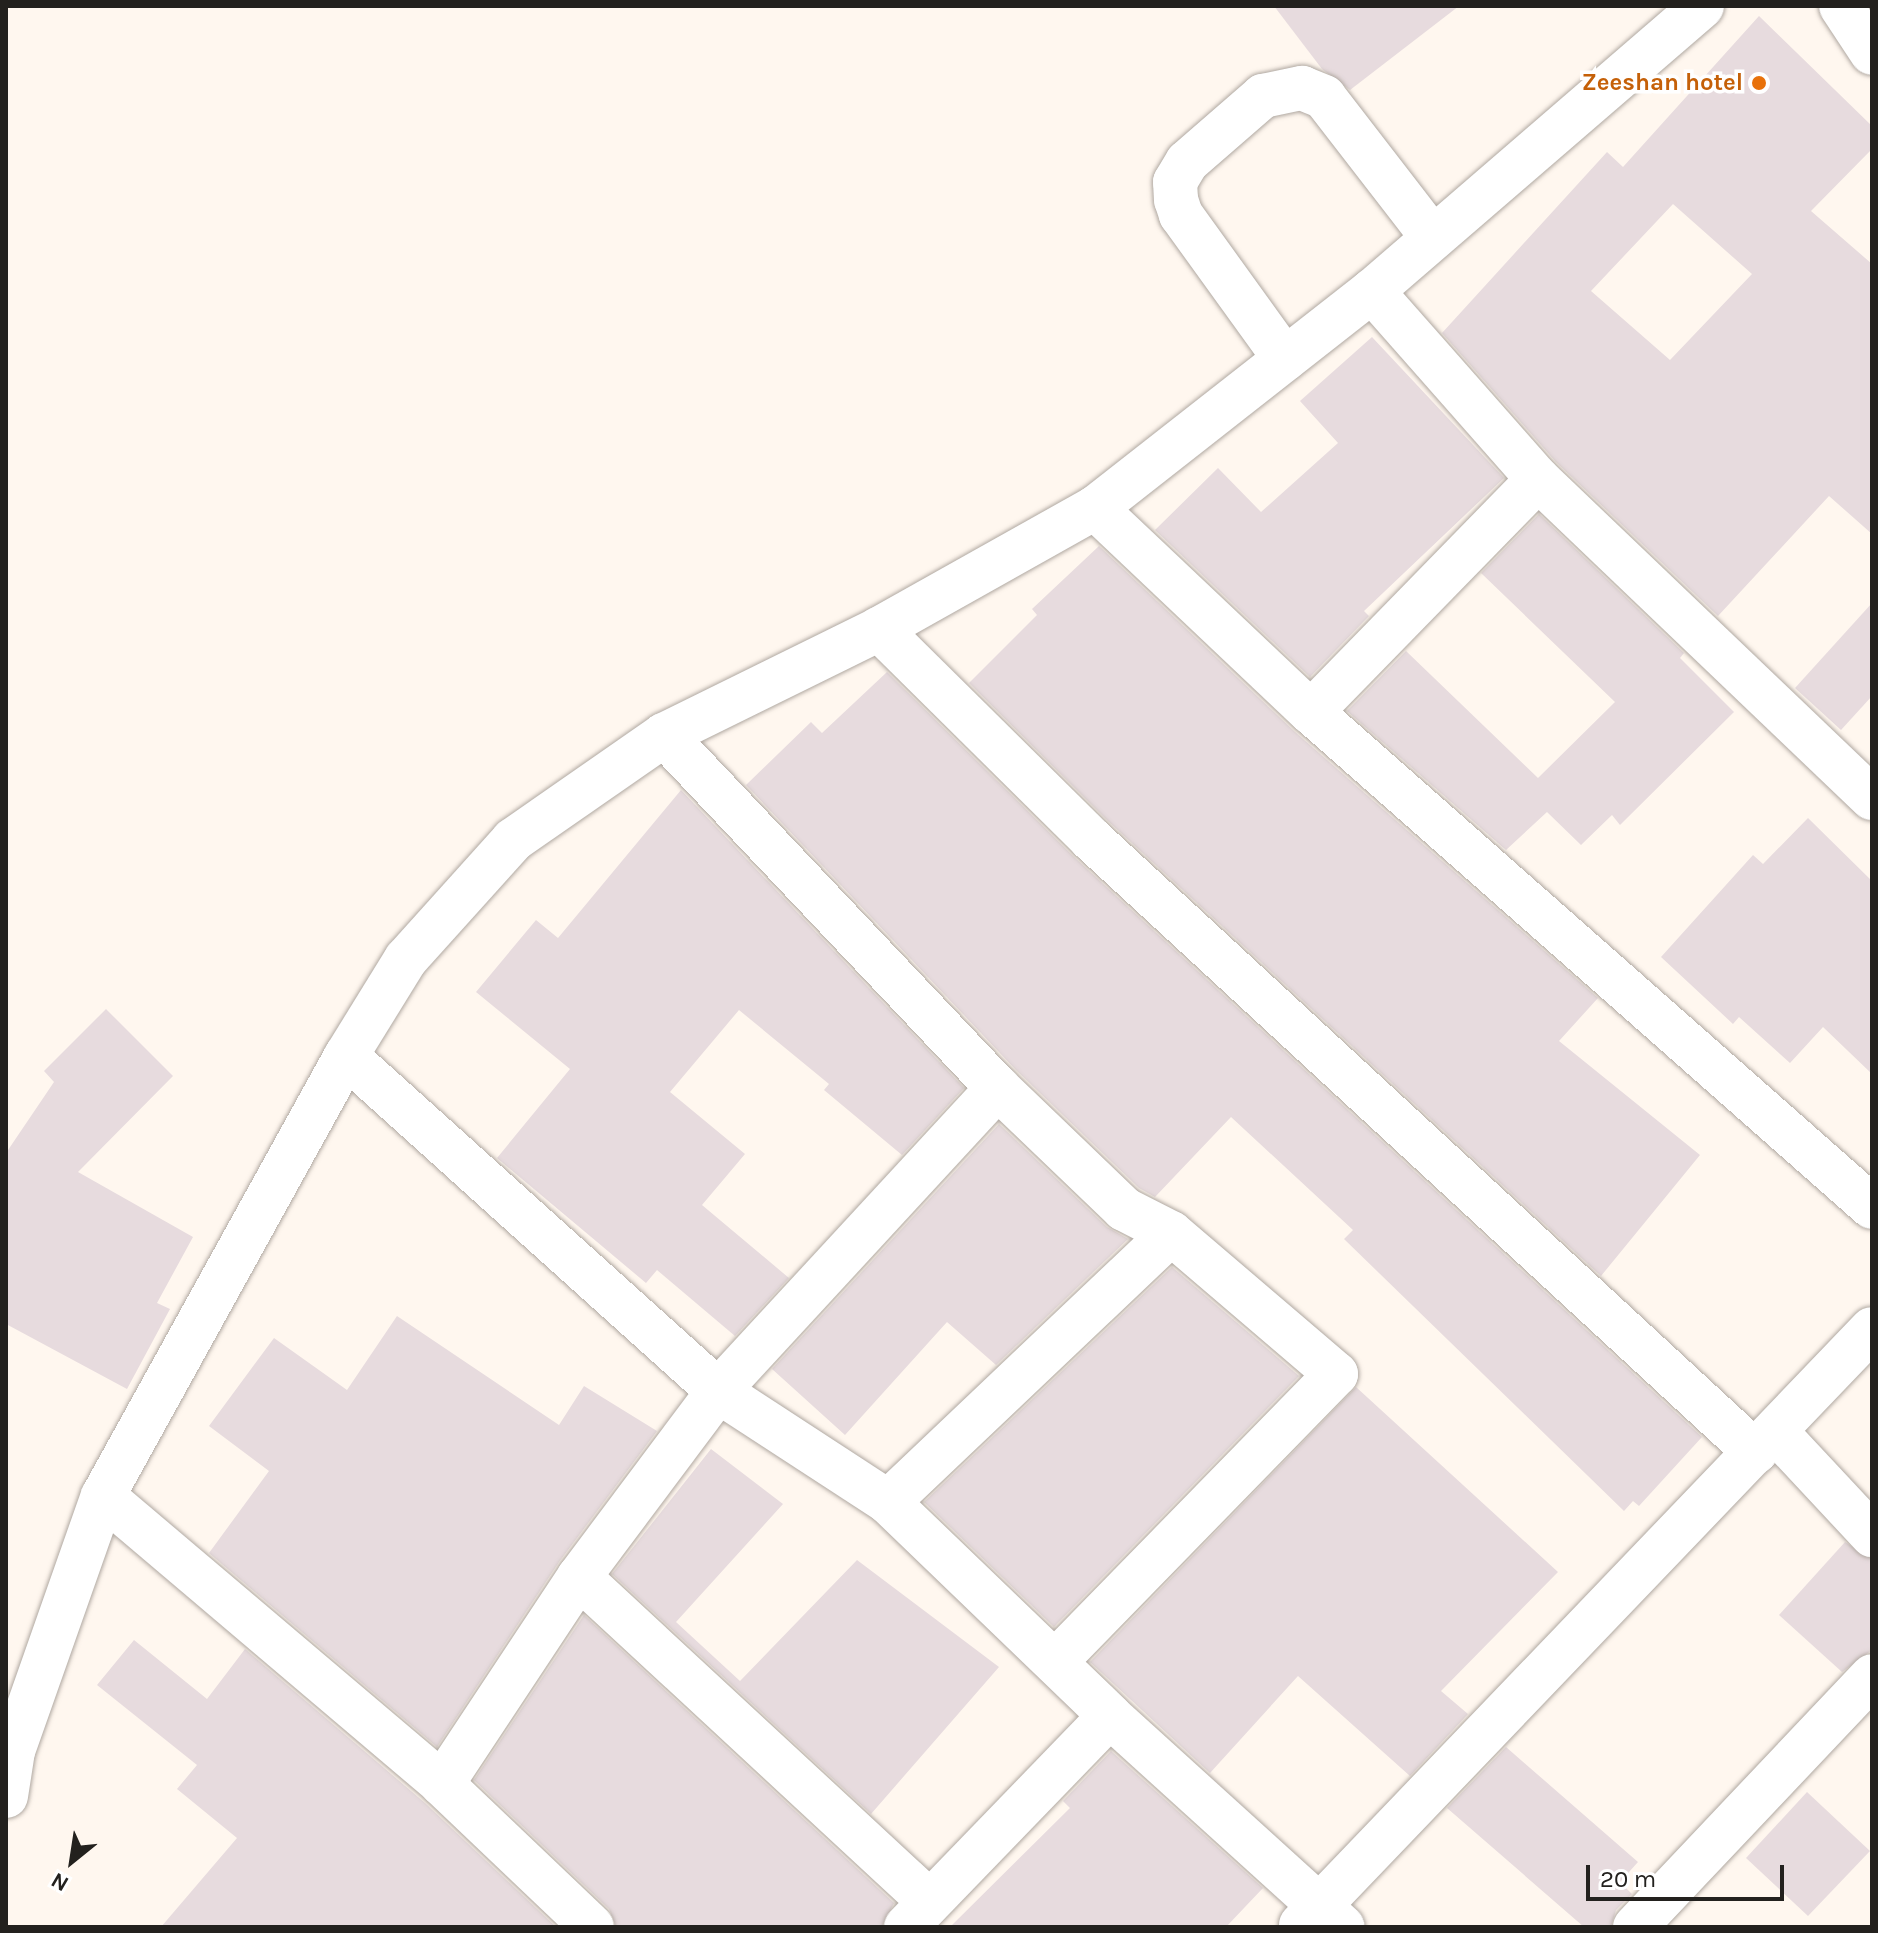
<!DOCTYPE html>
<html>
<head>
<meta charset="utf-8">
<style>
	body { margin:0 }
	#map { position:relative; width:1878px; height:1933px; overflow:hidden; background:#fff7ef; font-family:Karla,sans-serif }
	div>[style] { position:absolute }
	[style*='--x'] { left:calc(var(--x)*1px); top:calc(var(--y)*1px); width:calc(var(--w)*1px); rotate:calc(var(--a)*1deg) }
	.building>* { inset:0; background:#e7dbde }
	.roads { filter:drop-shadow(0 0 2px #b0a8a1) drop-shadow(0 0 2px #b0a8a1) }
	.minor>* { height:44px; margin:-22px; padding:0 22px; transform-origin:22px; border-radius:22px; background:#fff }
	.dots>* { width:22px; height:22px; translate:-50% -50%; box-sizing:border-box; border:4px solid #fff; border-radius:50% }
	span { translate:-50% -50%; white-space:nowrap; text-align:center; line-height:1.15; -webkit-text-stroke:7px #fff; paint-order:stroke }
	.food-label { font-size:24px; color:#c56008; font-weight:700 }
	.right { translate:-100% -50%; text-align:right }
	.frame { position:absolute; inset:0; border:8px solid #23211e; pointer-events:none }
	.north { position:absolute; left:32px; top:1821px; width:80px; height:80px; -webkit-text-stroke:6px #fff; paint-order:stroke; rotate:210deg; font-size:22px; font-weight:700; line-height:32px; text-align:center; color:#23211e }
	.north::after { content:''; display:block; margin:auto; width:28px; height:36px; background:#23211e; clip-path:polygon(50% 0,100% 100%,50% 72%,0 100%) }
	.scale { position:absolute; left:1586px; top:1865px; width:198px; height:36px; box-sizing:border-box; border:4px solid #23211e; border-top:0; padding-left:10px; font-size:24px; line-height:28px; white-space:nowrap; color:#23211e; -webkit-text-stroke:6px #fff; paint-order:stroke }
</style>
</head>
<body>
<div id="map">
	<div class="building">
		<i style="clip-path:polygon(1274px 6px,1459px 6px,1350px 90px,1322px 69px)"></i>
		<i style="clip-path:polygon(evenodd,1759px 16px,1872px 126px,1872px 149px,1811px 211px,1872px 264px,1872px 534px,1829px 496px,1718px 616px,1556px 462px,1442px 333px,1607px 152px,1623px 167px,1759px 16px,1673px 204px,1752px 274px,1670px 360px,1591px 291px,1673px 204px)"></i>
		<i style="clip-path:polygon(1372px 337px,1504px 478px,1364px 611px,1369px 616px,1310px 677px,1155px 530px,1218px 468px,1261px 512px,1338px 443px,1300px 401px)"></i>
		<i style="clip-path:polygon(1539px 514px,1684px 653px,1680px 658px,1734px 712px,1620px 825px,1612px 815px,1581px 845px,1547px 812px,1506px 850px,1347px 711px,1406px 651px,1538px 778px,1615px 702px,1481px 573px)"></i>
		<i style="clip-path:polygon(1099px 546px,1294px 731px,1598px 998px,1559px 1041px,1700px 1155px,1601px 1276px,1108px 821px,969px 683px,1037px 615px,1032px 609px)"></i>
		<i style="clip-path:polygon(1872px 603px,1872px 696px,1841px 730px,1795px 688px)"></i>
		<i style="clip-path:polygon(887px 672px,1074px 857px,1702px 1437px,1639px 1506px,1633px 1501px,1624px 1511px,1344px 1239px,1353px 1230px,1231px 1117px,1155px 1197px,1139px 1188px,1016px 1070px,746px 785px,811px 722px,822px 733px)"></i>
		<i style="clip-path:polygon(681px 790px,964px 1088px,902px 1155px,824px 1090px,829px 1084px,739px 1010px,670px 1092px,745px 1154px,702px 1205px,789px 1278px,735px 1336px,657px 1270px,646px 1283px,497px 1158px,570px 1069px,476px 992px,536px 920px,558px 938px)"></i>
		<i style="clip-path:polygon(1808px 818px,1872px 881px,1872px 1074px,1823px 1027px,1790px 1063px,1739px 1017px,1733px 1024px,1661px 957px,1753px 855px,1763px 864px)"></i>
		<i style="clip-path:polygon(106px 1009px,173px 1076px,78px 1172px,193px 1237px,157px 1303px,170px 1309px,127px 1389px,6px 1324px,6px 1153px,54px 1082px,44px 1071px)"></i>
		<i style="clip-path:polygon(999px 1124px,1107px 1227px,1128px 1239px,996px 1365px,947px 1322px,845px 1435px,772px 1369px)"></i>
		<i style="clip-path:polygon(1172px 1267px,1299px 1376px,1054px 1627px,924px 1502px)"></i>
		<i style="clip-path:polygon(397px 1316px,559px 1425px,584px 1386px,657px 1431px,559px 1562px,437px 1747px,209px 1553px,269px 1471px,209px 1426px,274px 1338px,347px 1390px)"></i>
		<i style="clip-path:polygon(1356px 1387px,1558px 1572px,1441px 1691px,1468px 1714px,1410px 1776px,1298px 1676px,1210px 1773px,1090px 1662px)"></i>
		<i style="clip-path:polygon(711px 1449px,783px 1504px,676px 1622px,740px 1681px,857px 1560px,999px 1667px,871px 1814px,612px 1574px)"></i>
		<i style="clip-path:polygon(1845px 1542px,1872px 1559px,1872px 1650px,1842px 1672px,1779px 1615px)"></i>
		<i style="clip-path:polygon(584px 1615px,894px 1903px,882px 1927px,616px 1927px,609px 1909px,474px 1780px)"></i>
		<i style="clip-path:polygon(134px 1640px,207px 1699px,245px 1649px,425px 1803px,556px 1927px,161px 1927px,237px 1838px,177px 1789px,197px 1765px,97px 1685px)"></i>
		<i style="clip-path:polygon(1506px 1747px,1638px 1862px,1620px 1882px,1632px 1894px,1616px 1910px,1611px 1927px,1584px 1927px,1447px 1808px)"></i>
		<i style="clip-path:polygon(1111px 1751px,1263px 1888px,1226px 1927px,950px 1927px,1070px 1808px,1063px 1801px)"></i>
		<i style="clip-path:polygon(1807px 1792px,1870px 1851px,1808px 1916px,1746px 1858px)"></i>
	</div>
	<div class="roads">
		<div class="minor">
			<i style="--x:1841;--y:6;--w:56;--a:56.6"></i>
			<i style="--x:1372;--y:291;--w:251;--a:48.6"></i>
			<i style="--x:1538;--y:479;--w:462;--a:43.7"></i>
			<i style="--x:1285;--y:359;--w:178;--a:-125.8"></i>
			<i style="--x:1181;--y:215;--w:16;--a:-108"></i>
			<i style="--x:1176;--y:200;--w:18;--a:-93"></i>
			<i style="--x:1175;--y:182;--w:23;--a:-59"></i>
			<i style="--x:1187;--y:162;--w:101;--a:-41"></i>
			<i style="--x:1263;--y:96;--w:40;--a:-12"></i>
			<i style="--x:1302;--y:88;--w:24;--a:22"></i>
			<i style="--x:1324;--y:97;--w:178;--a:52.3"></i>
			<i style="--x:1095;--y:508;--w:297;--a:43.4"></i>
			<i style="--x:1311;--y:712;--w:748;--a:41.42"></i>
			<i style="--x:879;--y:629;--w:298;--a:44.7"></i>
			<i style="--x:1091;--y:839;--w:904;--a:42.71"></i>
			<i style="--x:1311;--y:712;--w:325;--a:-45.7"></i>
			<i style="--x:664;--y:735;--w:486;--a:46.6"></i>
			<i style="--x:998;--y:1088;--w:175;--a:43.8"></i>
			<i style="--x:1124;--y:1209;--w:53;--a:27.1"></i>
			<i style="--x:1171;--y:1233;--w:217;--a:40.5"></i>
			<i style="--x:1336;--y:1374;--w:402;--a:134.3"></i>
			<i style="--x:346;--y:1056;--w:501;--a:42"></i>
			<i style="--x:718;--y:1391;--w:203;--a:33.1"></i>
			<i style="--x:888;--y:1502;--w:308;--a:43.9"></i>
			<i style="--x:1110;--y:1716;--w:314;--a:42.2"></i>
			<i style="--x:1776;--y:1432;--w:141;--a:47"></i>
			<i style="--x:103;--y:1496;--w:445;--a:40.3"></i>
			<i style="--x:442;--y:1784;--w:207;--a:43.6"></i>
			<i style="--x:888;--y:1502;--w:390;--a:-43.5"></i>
			<i style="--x:579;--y:1577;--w:477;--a:42.8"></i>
			<i style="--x:442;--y:1784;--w:248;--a:-56.5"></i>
			<i style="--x:579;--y:1577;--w:232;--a:-53.2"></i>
			<i style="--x:718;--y:1391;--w:413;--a:-47.3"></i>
			<i style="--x:6;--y:1796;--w:46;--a:-81.2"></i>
			<i style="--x:13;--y:1751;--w:270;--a:-70.6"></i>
			<i style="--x:103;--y:1496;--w:503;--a:-61.09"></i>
			<i style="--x:346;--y:1056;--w:114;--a:-58.3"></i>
			<i style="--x:406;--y:959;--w:160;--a:-48"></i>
			<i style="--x:513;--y:840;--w:184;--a:-34.8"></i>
			<i style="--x:664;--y:735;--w:240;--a:-26.2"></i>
			<i style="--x:879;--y:629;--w:248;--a:-29.3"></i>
			<i style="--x:1095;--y:508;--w:352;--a:-38.1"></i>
			<i style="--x:1372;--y:291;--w:436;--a:-40.8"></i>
			<i style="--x:1301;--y:1925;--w:825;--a:-46.23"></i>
			<i style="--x:906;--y:1927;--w:293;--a:-46"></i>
			<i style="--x:1635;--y:1927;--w:345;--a:-46.6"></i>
		</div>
	</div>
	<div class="dots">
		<i style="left:1759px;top:83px;background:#e8710a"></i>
	</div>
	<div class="food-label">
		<span class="right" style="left:1743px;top:83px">Zeeshan hotel</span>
	</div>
	<div class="frame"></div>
	<div class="north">N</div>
	<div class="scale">20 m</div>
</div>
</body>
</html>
